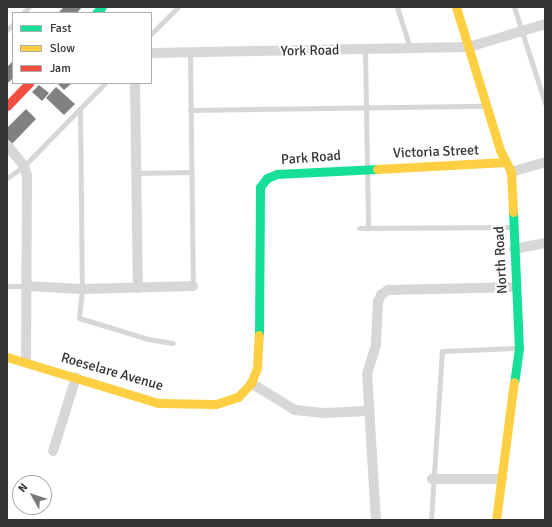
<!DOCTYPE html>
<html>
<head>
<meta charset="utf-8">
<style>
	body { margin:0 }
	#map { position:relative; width:552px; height:527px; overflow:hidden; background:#fff; font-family:Signika,sans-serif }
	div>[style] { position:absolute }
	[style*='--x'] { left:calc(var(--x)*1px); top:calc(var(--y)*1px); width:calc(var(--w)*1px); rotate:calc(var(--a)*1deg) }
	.building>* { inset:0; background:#818181 }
	.lane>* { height:5px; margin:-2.5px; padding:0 2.5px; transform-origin:2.5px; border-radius:2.5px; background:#d7d7d7 }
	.street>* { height:10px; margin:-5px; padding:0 5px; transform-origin:5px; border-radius:5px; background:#d7d7d7 }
	.fast>* { height:9px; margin:-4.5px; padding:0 4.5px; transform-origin:4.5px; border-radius:4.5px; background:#16e098 }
	.slow>* { height:9px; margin:-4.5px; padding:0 4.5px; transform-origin:4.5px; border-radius:4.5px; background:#ffcf43 }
	.jam>* { height:9px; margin:-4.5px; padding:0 4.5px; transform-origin:4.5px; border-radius:4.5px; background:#f24e42 }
	span { translate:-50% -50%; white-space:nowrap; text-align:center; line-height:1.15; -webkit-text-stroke:4px #fff; paint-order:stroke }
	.street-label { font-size:14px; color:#333 }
	.frame { position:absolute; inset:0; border:8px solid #333; pointer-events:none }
	.legend { position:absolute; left:12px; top:12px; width:140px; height:72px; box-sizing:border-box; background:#fff; border:1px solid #adadad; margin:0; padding:5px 7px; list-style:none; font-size:12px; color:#333 }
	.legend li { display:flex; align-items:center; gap:8px; height:20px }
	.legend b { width:20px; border:1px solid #adadad }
	.north { position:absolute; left:12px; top:475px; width:40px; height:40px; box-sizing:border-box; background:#fff; border:1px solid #adadad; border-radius:50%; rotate:309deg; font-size:11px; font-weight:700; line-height:16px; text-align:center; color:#333 }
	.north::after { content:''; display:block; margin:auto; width:14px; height:18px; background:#7a7a7a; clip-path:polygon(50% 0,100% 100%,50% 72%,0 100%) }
</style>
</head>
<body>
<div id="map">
	<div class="building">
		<i style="clip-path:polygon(64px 7px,82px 7px,77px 13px,58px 13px)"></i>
		<i style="clip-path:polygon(13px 61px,13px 78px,7px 84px,7px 67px)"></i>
		<i style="clip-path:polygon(57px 83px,72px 83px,64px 90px)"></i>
		<i style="clip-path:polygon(39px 85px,49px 93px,42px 101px,32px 92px)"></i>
		<i style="clip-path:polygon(56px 87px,75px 104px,64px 115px,46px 98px)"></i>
		<i style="clip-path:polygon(26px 109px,36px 119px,12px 144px,7px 139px,7px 128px)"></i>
	</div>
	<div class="lane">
		<i style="--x:397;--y:7;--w:43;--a:72.4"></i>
		<i style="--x:514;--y:7;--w:101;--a:72.1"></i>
		<i style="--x:23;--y:13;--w:8;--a:-45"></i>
		<i style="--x:7;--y:30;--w:8;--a:-45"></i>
		<i style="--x:151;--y:34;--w:38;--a:-45"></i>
		<i style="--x:365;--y:50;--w:178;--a:89"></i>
		<i style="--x:190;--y:53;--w:233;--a:89.3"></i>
		<i style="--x:190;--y:110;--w:296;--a:-0.8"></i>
		<i style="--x:80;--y:111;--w:178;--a:89.4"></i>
		<i style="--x:82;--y:289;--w:29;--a:96"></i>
		<i style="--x:79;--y:318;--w:72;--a:16.9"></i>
		<i style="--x:148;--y:339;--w:25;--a:9"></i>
		<i style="--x:136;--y:173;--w:55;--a:-1"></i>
		<i style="--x:7;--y:178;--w:21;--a:-35"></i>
		<i style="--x:24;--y:166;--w:116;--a:-45.7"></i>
		<i style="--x:359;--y:228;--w:153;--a:-0.4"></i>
		<i style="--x:7;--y:286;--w:20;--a:0"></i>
		<i style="--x:431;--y:520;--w:169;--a:-86.3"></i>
		<i style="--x:442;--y:351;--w:75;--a:-2.3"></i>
	</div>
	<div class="street">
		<i style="--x:151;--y:53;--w:318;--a:-1.1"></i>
		<i style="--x:469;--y:47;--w:79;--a:-16.8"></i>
		<i style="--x:135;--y:83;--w:205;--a:89.2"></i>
		<i style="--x:7;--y:145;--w:27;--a:51"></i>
		<i style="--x:24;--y:166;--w:10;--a:73"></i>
		<i style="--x:27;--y:176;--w:185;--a:90.3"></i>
		<i style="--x:511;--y:172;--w:35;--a:-16"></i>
		<i style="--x:514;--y:249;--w:32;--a:-11"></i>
		<i style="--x:27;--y:286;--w:55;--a:3.1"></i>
		<i style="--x:82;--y:289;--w:111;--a:-1.5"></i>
		<i style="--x:251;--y:383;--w:52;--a:31.5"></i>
		<i style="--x:295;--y:410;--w:29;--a:6"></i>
		<i style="--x:324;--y:413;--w:44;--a:-2.6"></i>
		<i style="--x:53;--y:451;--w:77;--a:-72.7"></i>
		<i style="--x:432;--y:479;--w:70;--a:0"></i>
		<i style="--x:376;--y:520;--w:146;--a:-93.5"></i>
		<i style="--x:367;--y:374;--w:31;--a:-73"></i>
		<i style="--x:376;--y:344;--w:42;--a:-87.3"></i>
		<i style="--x:378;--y:302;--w:8;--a:-67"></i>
		<i style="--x:381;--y:295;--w:9;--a:-36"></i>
		<i style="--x:388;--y:290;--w:128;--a:-1.3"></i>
	</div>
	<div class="fast">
		<i style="--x:96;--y:13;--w:8;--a:-45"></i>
		<i style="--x:513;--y:212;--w:136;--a:87.5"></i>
		<i style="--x:519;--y:348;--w:34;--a:98"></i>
		<i style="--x:259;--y:335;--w:148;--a:-89.6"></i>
		<i style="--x:260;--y:187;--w:11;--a:-52"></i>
		<i style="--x:267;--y:178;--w:11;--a:-22"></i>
		<i style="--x:277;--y:174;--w:100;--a:-2.9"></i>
	</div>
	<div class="slow">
		<i style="--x:456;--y:7;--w:150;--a:72.9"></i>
		<i style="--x:500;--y:150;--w:25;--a:63"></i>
		<i style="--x:511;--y:172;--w:40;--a:87.1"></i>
		<i style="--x:377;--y:169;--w:129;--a:-3.1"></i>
		<i style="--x:7;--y:357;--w:158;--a:16.9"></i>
		<i style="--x:158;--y:403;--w:58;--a:1"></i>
		<i style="--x:216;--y:404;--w:23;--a:-18"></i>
		<i style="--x:238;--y:397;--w:19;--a:-47"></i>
		<i style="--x:251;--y:383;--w:16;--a:-68"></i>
		<i style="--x:257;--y:368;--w:33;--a:-87"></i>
		<i style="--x:496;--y:520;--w:139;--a:-82.6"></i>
	</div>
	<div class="jam">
		<i style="--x:7;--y:106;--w:32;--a:-46"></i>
	</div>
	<div class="street-label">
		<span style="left:310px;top:51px;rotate:-1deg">York Road</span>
		<span style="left:436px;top:152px;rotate:-2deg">Victoria Street</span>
		<span style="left:311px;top:158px;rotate:-4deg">Park Road</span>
		<span style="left:501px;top:260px;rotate:-93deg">North Road</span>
		<span style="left:112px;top:372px;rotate:16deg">Roeselare Avenue</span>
	</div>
	<div class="frame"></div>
	<ul class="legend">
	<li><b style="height:5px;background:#16e098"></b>Fast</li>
	<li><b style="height:5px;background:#ffcf43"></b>Slow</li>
	<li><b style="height:5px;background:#f24e42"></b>Jam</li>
	</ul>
	<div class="north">N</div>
</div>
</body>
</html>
